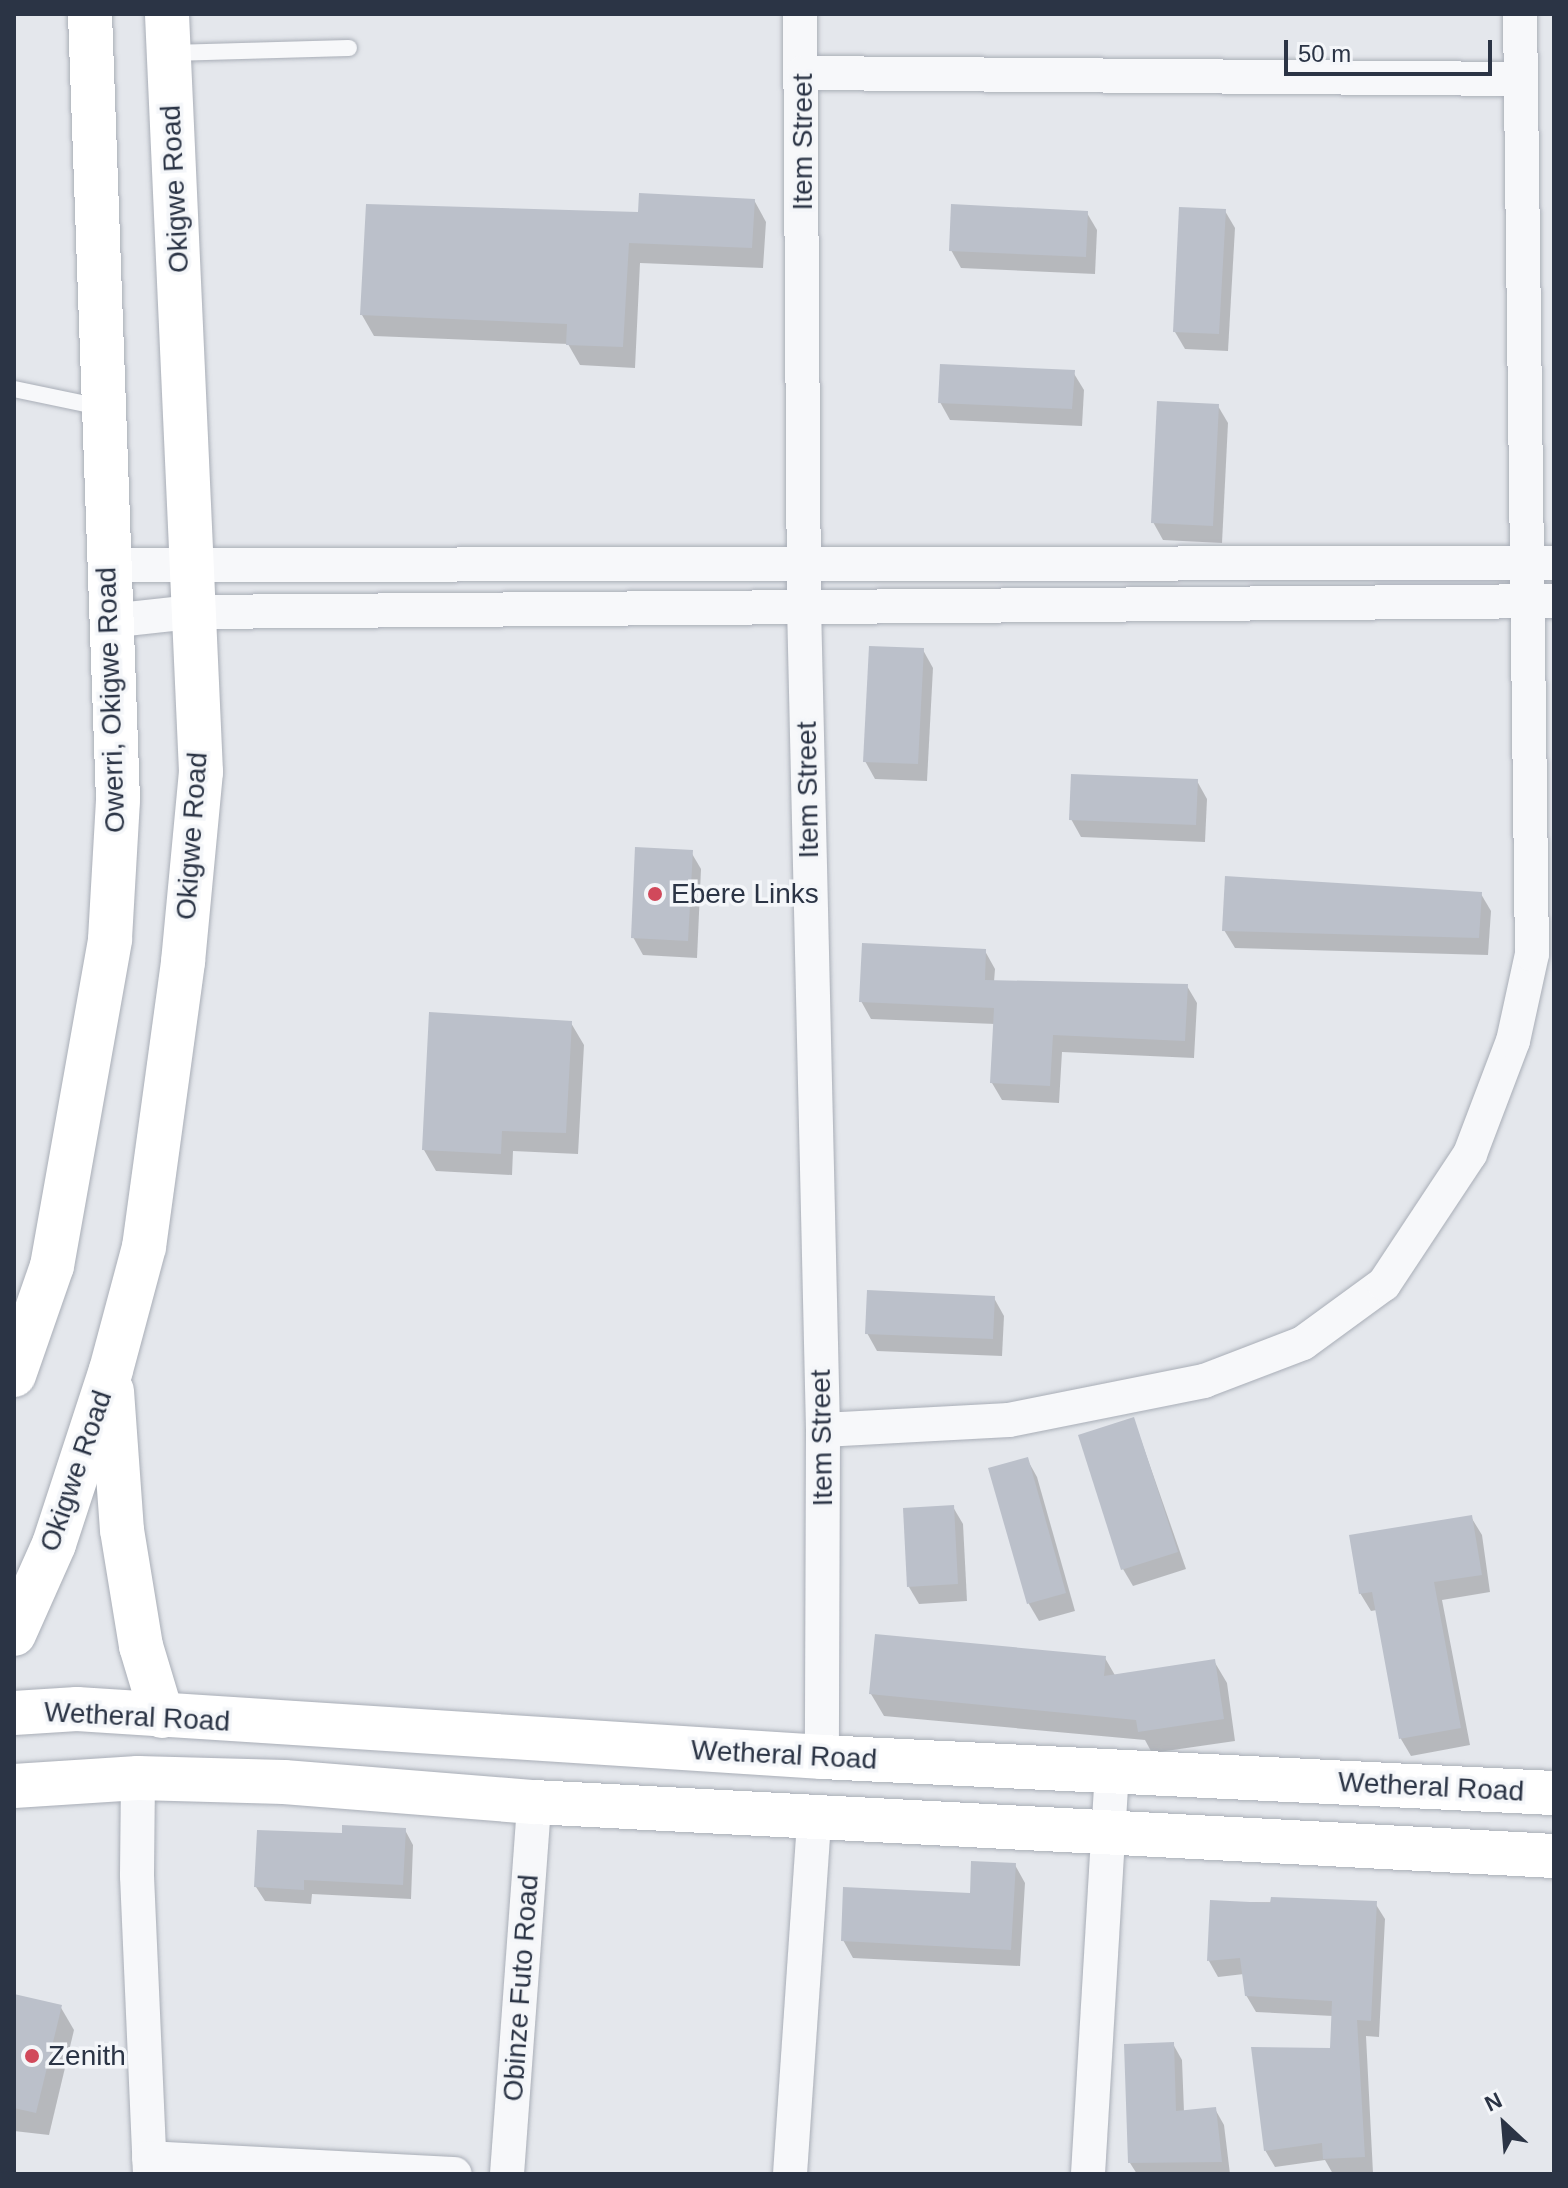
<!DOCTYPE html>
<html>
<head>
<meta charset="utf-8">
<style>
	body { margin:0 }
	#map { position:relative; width:1568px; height:2188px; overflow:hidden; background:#e4e7ec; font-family:Helvetica,sans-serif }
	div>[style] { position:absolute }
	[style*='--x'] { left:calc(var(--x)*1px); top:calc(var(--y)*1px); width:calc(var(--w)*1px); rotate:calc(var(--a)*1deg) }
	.shadow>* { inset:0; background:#0003 }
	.building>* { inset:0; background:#bbc0ca }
	.roads { filter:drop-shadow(0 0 2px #a9aeb7) drop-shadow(0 0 2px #a9aeb7) }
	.service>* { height:16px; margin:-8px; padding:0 8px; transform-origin:8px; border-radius:8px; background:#f7f8fa }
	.minor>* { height:34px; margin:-17px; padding:0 17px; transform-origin:17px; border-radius:17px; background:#f7f8fa }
	.secondary>* { height:44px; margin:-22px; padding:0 22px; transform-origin:22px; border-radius:22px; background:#fff }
	.primary>* { height:44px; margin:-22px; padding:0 22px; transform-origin:22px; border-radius:22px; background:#fff }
	.dots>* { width:22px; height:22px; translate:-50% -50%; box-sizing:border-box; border:4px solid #f4f6f9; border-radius:50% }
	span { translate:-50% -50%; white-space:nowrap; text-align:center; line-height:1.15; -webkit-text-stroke:7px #f4f6f9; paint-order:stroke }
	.street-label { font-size:28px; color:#2b3445 }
	.poi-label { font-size:28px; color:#2b3445 }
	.left { translate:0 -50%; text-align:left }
	.frame { position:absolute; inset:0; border:16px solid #2b3445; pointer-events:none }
	.north { position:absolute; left:1464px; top:2084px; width:80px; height:80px; -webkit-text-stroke:6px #f4f6f9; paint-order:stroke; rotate:334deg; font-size:22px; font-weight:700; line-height:32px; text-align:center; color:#2b3445 }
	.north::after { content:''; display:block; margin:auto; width:28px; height:36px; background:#2b3445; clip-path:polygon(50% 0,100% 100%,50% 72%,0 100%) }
	.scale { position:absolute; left:1284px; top:40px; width:208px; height:36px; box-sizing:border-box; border:4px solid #2b3445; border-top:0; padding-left:10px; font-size:24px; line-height:28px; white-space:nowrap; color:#2b3445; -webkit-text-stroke:6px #f4f6f9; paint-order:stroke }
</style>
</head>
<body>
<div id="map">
	<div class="shadow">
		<i style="clip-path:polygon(754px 200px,766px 222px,763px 268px,640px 263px,635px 368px,580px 365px,568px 344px,374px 336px,362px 315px,640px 214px)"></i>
		<i style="clip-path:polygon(1225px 211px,1235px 228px,1228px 351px,1185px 349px,1175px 332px)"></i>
		<i style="clip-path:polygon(1087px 213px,1097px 230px,1095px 274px,961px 268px,951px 250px)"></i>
		<i style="clip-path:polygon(1073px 372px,1084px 390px,1082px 426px,950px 420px,940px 402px)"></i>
		<i style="clip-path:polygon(1218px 406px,1228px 423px,1222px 543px,1163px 540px,1153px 522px)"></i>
		<i style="clip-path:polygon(923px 650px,933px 668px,927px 781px,875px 779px,865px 761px)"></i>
		<i style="clip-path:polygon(1197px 781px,1207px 799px,1205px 842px,1081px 837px,1071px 819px)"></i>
		<i style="clip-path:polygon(691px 852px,701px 869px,697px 958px,643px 955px,633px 937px)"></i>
		<i style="clip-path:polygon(1481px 894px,1491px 911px,1488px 955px,1235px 948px,1224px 930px)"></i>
		<i style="clip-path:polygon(985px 951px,995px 969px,994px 982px,1187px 986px,1197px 1003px,1194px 1058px,1062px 1052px,1059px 1103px,1002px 1100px,992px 1083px,995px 1024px,871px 1019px,861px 1001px)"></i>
		<i style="clip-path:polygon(571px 1023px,584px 1045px,578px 1154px,513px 1151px,512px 1175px,436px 1171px,424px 1150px)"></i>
		<i style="clip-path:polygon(994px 1298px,1004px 1316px,1002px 1356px,877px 1351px,867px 1333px)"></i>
		<i style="clip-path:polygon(1134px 1420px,1186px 1569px,1133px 1586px,1123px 1569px)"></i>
		<i style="clip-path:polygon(1027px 1459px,1037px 1477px,1075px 1611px,1039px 1621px,1029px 1604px,991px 1470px)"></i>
		<i style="clip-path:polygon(953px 1507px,963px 1524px,967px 1601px,919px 1604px,909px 1587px)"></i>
		<i style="clip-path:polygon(1471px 1517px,1482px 1535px,1490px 1592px,1442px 1600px,1470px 1745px,1411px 1756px,1401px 1739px,1377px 1610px,1371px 1611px,1360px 1593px)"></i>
		<i style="clip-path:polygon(1105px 1658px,1116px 1677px,1214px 1661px,1227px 1683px,1235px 1741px,1152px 1753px,1145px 1740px,884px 1716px,871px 1694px)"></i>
		<i style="clip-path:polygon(405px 1830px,413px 1845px,411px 1899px,312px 1894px,311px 1904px,265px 1901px,256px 1887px,344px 1835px)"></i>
		<i style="clip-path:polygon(1015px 1865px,1025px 1883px,1020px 1966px,853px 1958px,843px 1940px,972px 1895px)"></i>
		<i style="clip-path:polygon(1212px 1902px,1375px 1903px,1385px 1919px,1379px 2037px,1366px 2036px,1373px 2173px,1333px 2174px,1325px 2160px,1275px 2167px,1265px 2150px,1332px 2050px,1333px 2016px,1256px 2012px,1246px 1995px,1244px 1974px,1218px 1977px,1209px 1961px)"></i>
		<i style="clip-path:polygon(14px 1996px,60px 2006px,74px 2030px,49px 2135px,14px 2131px)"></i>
		<i style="clip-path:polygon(1173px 2044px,1182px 2060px,1184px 2112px,1215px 2109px,1224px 2125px,1230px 2174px,1137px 2174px,1130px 2163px)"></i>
	</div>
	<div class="building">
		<i style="clip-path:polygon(639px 193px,755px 199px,752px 248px,629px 243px,623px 347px,566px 345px,567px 324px,360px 315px,366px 204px,638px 212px)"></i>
		<i style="clip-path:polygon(951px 204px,1088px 211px,1086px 257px,949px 251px)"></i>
		<i style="clip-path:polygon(1179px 207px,1226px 209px,1219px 334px,1173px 332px)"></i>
		<i style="clip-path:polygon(940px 364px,1075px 370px,1072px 409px,938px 403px)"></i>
		<i style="clip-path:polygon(1157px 401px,1219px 404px,1213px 526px,1151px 523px)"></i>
		<i style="clip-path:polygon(869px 646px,924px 648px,918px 764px,863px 762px)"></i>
		<i style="clip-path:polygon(1071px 774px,1198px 779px,1196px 825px,1069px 820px)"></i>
		<i style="clip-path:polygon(635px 847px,693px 850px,688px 941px,631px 938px)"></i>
		<i style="clip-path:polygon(1225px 876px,1482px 892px,1479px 938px,1222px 931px)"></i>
		<i style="clip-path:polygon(862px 943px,986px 949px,985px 980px,1188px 984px,1185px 1041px,1053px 1035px,1050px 1086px,990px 1083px,994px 1008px,859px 1002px)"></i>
		<i style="clip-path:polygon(429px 1012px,572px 1021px,566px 1133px,502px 1131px,501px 1154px,422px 1150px)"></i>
		<i style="clip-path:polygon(867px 1290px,995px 1296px,993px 1339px,865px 1334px)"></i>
		<i style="clip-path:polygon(1134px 1417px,1178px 1552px,1121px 1570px,1078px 1435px)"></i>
		<i style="clip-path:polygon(1028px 1457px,1066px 1593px,1027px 1604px,988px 1468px)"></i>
		<i style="clip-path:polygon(954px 1505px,958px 1584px,907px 1587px,903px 1508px)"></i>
		<i style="clip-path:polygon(1472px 1515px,1482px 1575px,1434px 1582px,1461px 1728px,1399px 1739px,1372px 1592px,1359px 1594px,1349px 1535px)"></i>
		<i style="clip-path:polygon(875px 1634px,1106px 1656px,1104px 1676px,1215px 1659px,1224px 1719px,1138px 1732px,1136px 1720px,869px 1694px)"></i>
		<i style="clip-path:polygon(342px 1825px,406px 1828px,403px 1885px,304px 1880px,304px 1890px,254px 1887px,257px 1830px,342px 1833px)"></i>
		<i style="clip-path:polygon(971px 1861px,1016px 1863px,1011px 1950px,841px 1941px,843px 1887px,970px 1893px)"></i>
		<i style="clip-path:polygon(1271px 1897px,1377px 1901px,1371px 2021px,1357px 2020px,1365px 2157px,1323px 2159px,1322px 2143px,1264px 2151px,1251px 2047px,1330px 2048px,1332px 2001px,1245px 1996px,1240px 1958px,1207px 1961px,1210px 1900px,1270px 1903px)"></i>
		<i style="clip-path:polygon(14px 1994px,62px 2005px,36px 2113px,14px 2108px)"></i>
		<i style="clip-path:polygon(1174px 2042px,1176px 2111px,1216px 2107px,1222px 2162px,1128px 2163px,1124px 2044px)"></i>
	</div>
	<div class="roads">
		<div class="service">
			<i style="--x:170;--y:53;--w:179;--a:-1.6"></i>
			<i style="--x:14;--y:389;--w:88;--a:11.8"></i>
		</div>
		<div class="minor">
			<i style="--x:800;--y:14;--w:591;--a:89.61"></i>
			<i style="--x:804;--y:605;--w:825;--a:88.68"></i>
			<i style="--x:823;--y:1430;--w:327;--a:90.2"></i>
			<i style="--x:803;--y:73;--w:717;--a:0.48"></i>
			<i style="--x:107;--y:565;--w:1447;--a:-0.08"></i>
			<i style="--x:109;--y:621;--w:83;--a:-6.2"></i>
			<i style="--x:192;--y:612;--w:1360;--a:-0.46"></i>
			<i style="--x:823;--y:1430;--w:186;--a:-3.1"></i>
			<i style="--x:1009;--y:1420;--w:199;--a:-11.3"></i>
			<i style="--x:1204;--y:1381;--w:106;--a:-21"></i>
			<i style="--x:1303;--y:1343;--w:100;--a:-36.1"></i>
			<i style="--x:1384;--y:1284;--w:156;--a:-56.5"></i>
			<i style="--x:1470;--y:1154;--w:121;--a:-69.2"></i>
			<i style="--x:1513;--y:1041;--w:89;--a:-77.7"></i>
			<i style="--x:1532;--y:954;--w:940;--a:-90.73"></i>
			<i style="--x:138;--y:1778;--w:98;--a:90.6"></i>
			<i style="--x:137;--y:1876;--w:298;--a:87.5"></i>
			<i style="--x:149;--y:2158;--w:306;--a:3"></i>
			<i style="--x:507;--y:2174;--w:373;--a:-85.8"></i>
			<i style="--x:790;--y:2174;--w:357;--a:-86.1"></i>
			<i style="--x:1088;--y:2174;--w:403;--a:-86.6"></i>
		</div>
		<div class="secondary">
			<i style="--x:14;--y:1713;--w:63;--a:-3.6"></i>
			<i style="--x:77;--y:1709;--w:747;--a:3.69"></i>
			<i style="--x:822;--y:1757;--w:733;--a:2.82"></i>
			<i style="--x:14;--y:1786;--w:124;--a:-3.7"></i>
			<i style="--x:138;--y:1778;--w:146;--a:1.6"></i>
			<i style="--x:284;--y:1782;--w:251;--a:4.6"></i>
			<i style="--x:534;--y:1802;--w:1021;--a:3.03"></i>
		</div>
		<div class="primary">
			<i style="--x:14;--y:1375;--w:115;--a:-70.8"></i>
			<i style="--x:52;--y:1266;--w:332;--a:-79.9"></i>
			<i style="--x:110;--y:939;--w:139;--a:-86.7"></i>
			<i style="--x:118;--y:800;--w:786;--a:-92.04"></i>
			<i style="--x:112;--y:1391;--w:139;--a:85.9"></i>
			<i style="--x:122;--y:1530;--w:118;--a:80.7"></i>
			<i style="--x:141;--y:1646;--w:73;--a:73.3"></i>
			<i style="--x:14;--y:1634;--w:98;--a:-66"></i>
			<i style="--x:54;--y:1544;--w:183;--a:-71.9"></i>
			<i style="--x:111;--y:1370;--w:127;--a:-75"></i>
			<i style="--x:144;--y:1247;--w:288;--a:-82.2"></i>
			<i style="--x:183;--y:962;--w:191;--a:-84.6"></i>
			<i style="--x:201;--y:772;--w:759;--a:-92.57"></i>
		</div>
	</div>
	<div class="dots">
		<i style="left:655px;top:894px;background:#d1495b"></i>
		<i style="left:32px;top:2056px;background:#d1495b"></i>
	</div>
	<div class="street-label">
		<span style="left:803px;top:142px;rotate:-90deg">Item Street</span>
		<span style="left:175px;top:189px;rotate:-93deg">Okigwe Road</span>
		<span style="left:111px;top:700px;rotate:-92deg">Owerri, Okigwe Road</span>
		<span style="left:808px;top:790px;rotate:-91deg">Item Street</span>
		<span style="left:192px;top:836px;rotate:-86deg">Okigwe Road</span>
		<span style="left:822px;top:1438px;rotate:-91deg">Item Street</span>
		<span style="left:76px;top:1471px;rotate:-71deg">Okigwe Road</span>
		<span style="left:137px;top:1717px;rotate:3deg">Wetheral Road</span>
		<span style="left:784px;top:1755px;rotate:3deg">Wetheral Road</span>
		<span style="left:1431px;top:1787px;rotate:3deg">Wetheral Road</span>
		<span style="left:521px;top:1988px;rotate:-86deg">Obinze Futo Road</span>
	</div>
	<div class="poi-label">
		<span class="left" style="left:671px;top:894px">Ebere Links</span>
		<span class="left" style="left:48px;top:2056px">Zenith</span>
	</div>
	<div class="frame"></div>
	<div class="north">N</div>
	<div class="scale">50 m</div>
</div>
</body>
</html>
